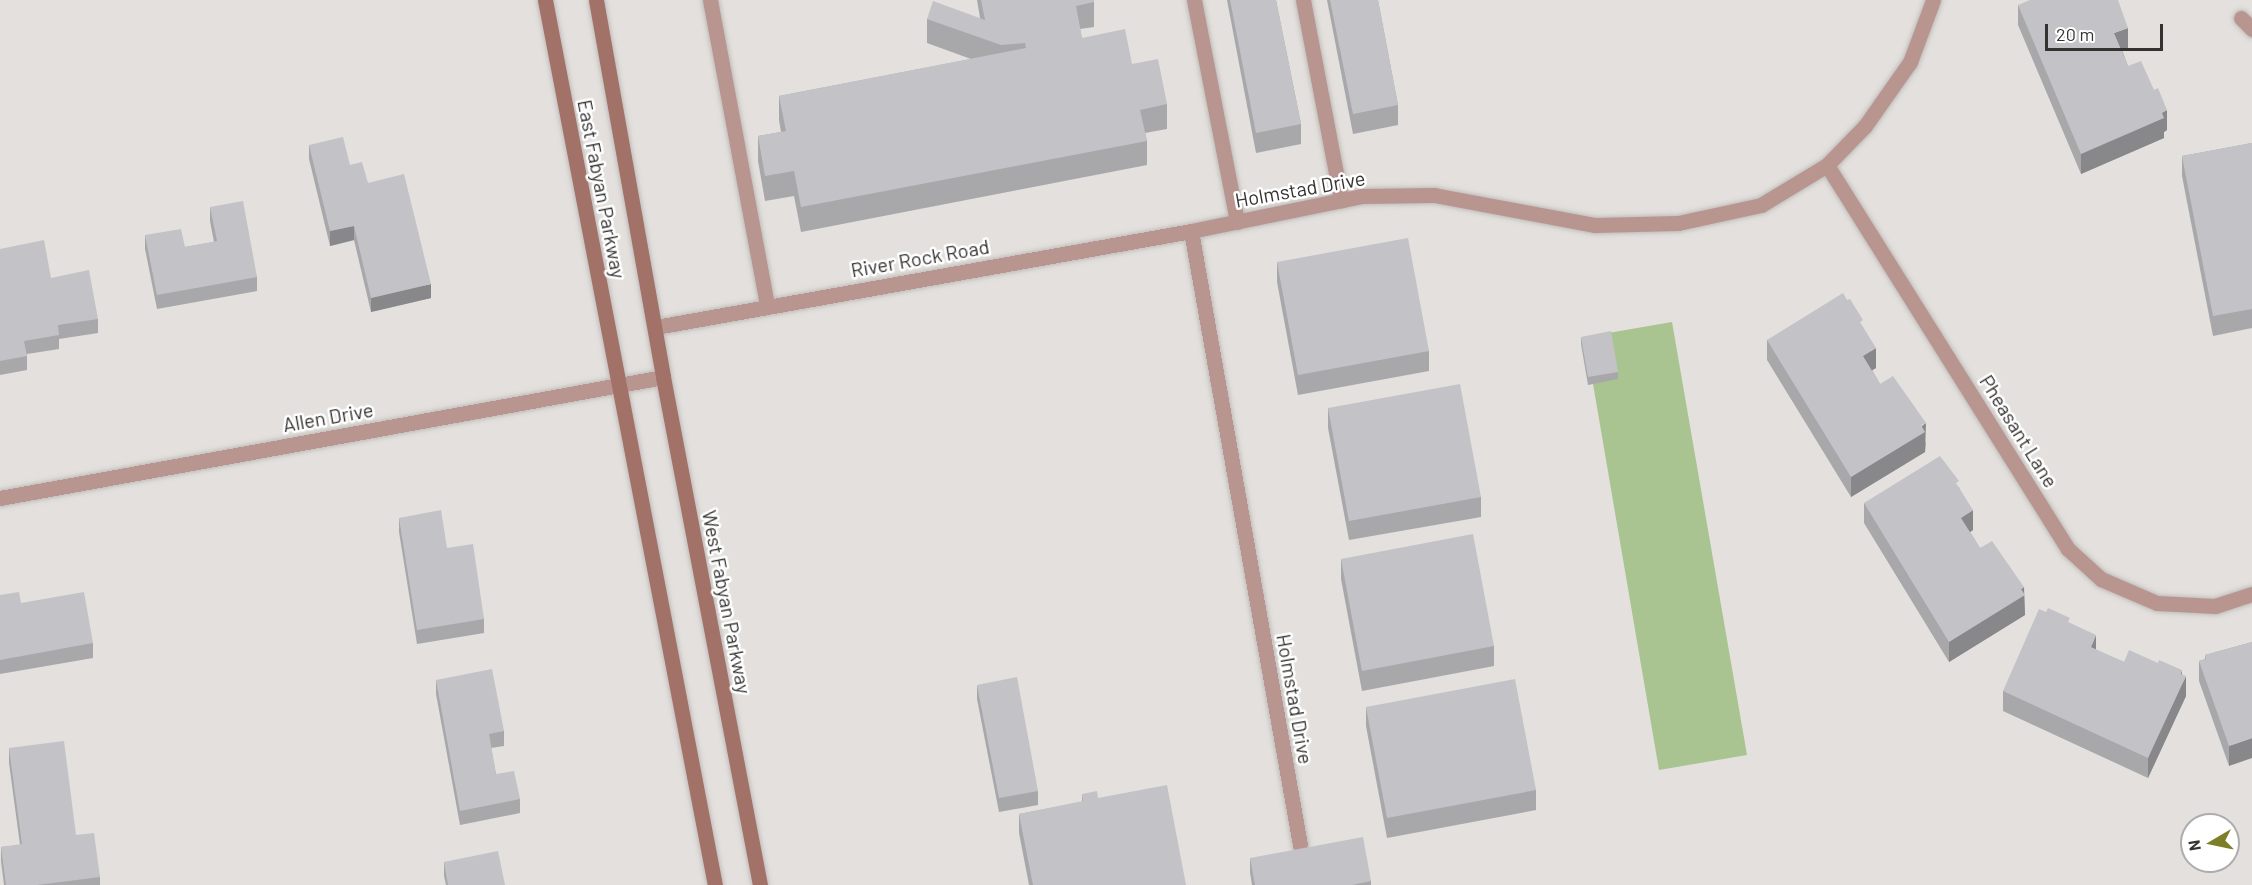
<!DOCTYPE html>
<html>
<head>
<meta charset="utf-8">
<style>
	body { margin:0 }
	#map { position:relative; width:2252px; height:885px; overflow:hidden; background:#e3e0dd; font-family:Barlow,sans-serif }
	div>[style] { position:absolute }
	[style*='--x'] { left:calc(var(--x)*1px); top:calc(var(--y)*1px); width:calc(var(--w)*1px); rotate:calc(var(--a)*1deg) }
	.green>* { inset:0; background:#a9c491 }
	.roads { filter:drop-shadow(0 0 2px #c0bdbb) drop-shadow(0 0 2px #c0bdbb) }
	.lane>* { height:15px; margin:-7.5px; padding:0 7.5px; transform-origin:7.5px; border-radius:7.5px; background:#b8968f }
	.street>* { height:15px; margin:-7.5px; padding:0 7.5px; transform-origin:7.5px; border-radius:7.5px; background:#b8968f }
	.secondary>* { height:15px; margin:-7.5px; padding:0 7.5px; transform-origin:7.5px; border-radius:7.5px; background:#a27167 }
	.wall>* { inset:0; background:#a8a8ab }
	.shaded-wall>* { inset:0; background:#88888b }
	.building>* { inset:0; background:#c3c3c7 }
	span { translate:-50% -50%; white-space:nowrap; text-align:center; line-height:1.15; -webkit-text-stroke:5px #fff; paint-order:stroke }
	.street-label { font-size:20px; color:#343331 }
	.north { position:absolute; left:2180px; top:813px; width:60px; height:60px; box-sizing:border-box; background:#fff; border:2px solid #aeadad; border-radius:50%; rotate:261deg; font-size:16px; font-weight:700; line-height:24px; text-align:center; color:#343331 }
	.north::after { content:''; display:block; margin:auto; width:21px; height:27px; background:#7c7f28; clip-path:polygon(50% 0,100% 100%,50% 72%,0 100%) }
	.scale { position:absolute; left:2045px; top:24px; width:118px; height:27px; box-sizing:border-box; border:3px solid #343331; border-top:0; padding-left:8px; font-size:18px; line-height:21px; white-space:nowrap; color:#343331; -webkit-text-stroke:4px #fff; paint-order:stroke }
</style>
</head>
<body>
<div id="map">
	<div class="green">
		<i style="clip-path:polygon(1672px 322px,1747px 755px,1659px 770px,1585px 337px)"></i>
	</div>
	<div class="roads">
		<div class="lane">
			<i style="--x:1194;--y:0;--w:226;--a:79"></i>
			<i style="--x:1303;--y:0;--w:204;--a:79.2"></i>
		</div>
		<div class="street">
			<i style="--x:710;--y:0;--w:311;--a:79.4"></i>
			<i style="--x:2241;--y:18;--w:16;--a:45"></i>
			<i style="--x:1827;--y:165;--w:453;--a:57.9"></i>
			<i style="--x:2068;--y:549;--w:45;--a:42.3"></i>
			<i style="--x:2101;--y:579;--w:61;--a:23.2"></i>
			<i style="--x:2157;--y:603;--w:58;--a:3"></i>
			<i style="--x:2215;--y:606;--w:39;--a:-18"></i>
			<i style="--x:1191;--y:231;--w:624;--a:79.93"></i>
			<i style="--x:656;--y:327;--w:544;--a:-10.17"></i>
			<i style="--x:1191;--y:231;--w:175;--a:-11.6"></i>
			<i style="--x:1362;--y:196;--w:72;--a:-0.8"></i>
			<i style="--x:1434;--y:195;--w:164;--a:10.6"></i>
			<i style="--x:1595;--y:225;--w:83;--a:-1.4"></i>
			<i style="--x:1678;--y:223;--w:85;--a:-12.2"></i>
			<i style="--x:1761;--y:205;--w:77;--a:-31.2"></i>
			<i style="--x:1827;--y:165;--w:54;--a:-45.7"></i>
			<i style="--x:1865;--y:126;--w:78;--a:-54.9"></i>
			<i style="--x:1910;--y:62;--w:66;--a:-69.6"></i>
			<i style="--x:0;--y:498;--w:674;--a:-10.34"></i>
		</div>
		<div class="secondary">
			<i style="--x:545;--y:0;--w:901;--a:79.13"></i>
			<i style="--x:596;--y:0;--w:383;--a:79.9"></i>
			<i style="--x:663;--y:377;--w:517;--a:79.19"></i>
		</div>
	</div>
	<div class="wall">
		<i style="clip-path:polygon(977px 0,1094px 0,1094px 27px,1080px 29px,1082px 38px,1132px 64px,1167px 104px,1167px 129px,1145px 133px,1147px 141px,1147px 165px,801px 232px,794px 196px,765px 201px,758px 161px,758px 136px,781px 132px,779px 120px,779px 96px,971px 59px,927px 43px,927px 19px,980px 18px)"></i>
		<i style="clip-path:polygon(1227px 0,1276px 0,1301px 124px,1301px 144px,1256px 153px)"></i>
		<i style="clip-path:polygon(1327px 0,1378px 0,1398px 105px,1398px 125px,1353px 134px)"></i>
		<i style="clip-path:polygon(2018px 5px,2128px 48px,2122px 50px,2128px 66px,2167px 130px,2164px 132px,2164px 138px,2081px 174px,2018px 25px)"></i>
		<i style="clip-path:polygon(2252px 143px,2252px 328px,2213px 336px,2182px 176px,2182px 156px)"></i>
		<i style="clip-path:polygon(309px 145px,350px 165px,368px 183px,431px 298px,371px 312px,354px 240px,330px 246px,309px 159px)"></i>
		<i style="clip-path:polygon(210px 207px,257px 277px,257px 291px,157px 309px,145px 249px,145px 235px,185px 247px,214px 242px,210px 221px)"></i>
		<i style="clip-path:polygon(0 249px,51px 278px,98px 319px,98px 333px,59px 339px,59px 349px,27px 354px,27px 370px,0 375px)"></i>
		<i style="clip-path:polygon(1277px 262px,1429px 351px,1429px 371px,1298px 395px,1277px 282px)"></i>
		<i style="clip-path:polygon(1863px 327px,1876px 368px,1872px 370px,1880px 384px,1926px 443px,1925px 452px,1851px 497px,1767px 360px,1767px 340px)"></i>
		<i style="clip-path:polygon(1581px 337px,1618px 372px,1618px 379px,1588px 385px,1581px 344px)"></i>
		<i style="clip-path:polygon(1328px 408px,1481px 497px,1481px 517px,1349px 540px,1328px 428px)"></i>
		<i style="clip-path:polygon(1959px 487px,1973px 530px,1970px 532px,1980px 548px,2024px 594px,2025px 615px,1949px 662px,1864px 523px,1864px 503px)"></i>
		<i style="clip-path:polygon(399px 518px,447px 548px,484px 619px,484px 633px,417px 644px,399px 532px)"></i>
		<i style="clip-path:polygon(1341px 559px,1494px 646px,1494px 666px,1362px 691px,1341px 579px)"></i>
		<i style="clip-path:polygon(0 595px,21px 603px,93px 643px,93px 658px,0 674px)"></i>
		<i style="clip-path:polygon(2070px 623px,2096px 650px,2124px 662px,2182px 674px,2186px 696px,2148px 778px,2003px 711px,2003px 691px)"></i>
		<i style="clip-path:polygon(2252px 642px,2229px 766px,2199px 681px,2199px 661px,2205px 659px,2205px 655px)"></i>
		<i style="clip-path:polygon(436px 680px,504px 731px,504px 746px,491px 748px,496px 774px,520px 799px,520px 813px,460px 825px,436px 694px)"></i>
		<i style="clip-path:polygon(977px 685px,1038px 791px,1038px 805px,999px 812px,977px 699px)"></i>
		<i style="clip-path:polygon(1366px 707px,1536px 790px,1536px 810px,1387px 838px,1366px 726px)"></i>
		<i style="clip-path:polygon(9px 748px,76px 835px,100px 877px,100px 885px,4px 885px,1px 861px,1px 847px,20px 845px,9px 763px)"></i>
		<i style="clip-path:polygon(1082px 794px,1098px 798px,1186px 885px,1029px 885px,1019px 833px,1019px 814px,1082px 802px)"></i>
		<i style="clip-path:polygon(1250px 858px,1371px 881px,1371px 885px,1252px 885px,1250px 872px)"></i>
		<i style="clip-path:polygon(444px 862px,505px 885px,446px 885px,444px 876px)"></i>
	</div>
	<div class="shaded-wall">
		<i style="clip-path:polygon(2128px 28px,2128px 48px,2114px 53px,2114px 33px)"></i>
		<i style="clip-path:polygon(2167px 110px,2167px 130px,2164px 132px,2164px 138px,2081px 174px,2081px 154px)"></i>
		<i style="clip-path:polygon(354px 226px,354px 240px,330px 246px,330px 231px)"></i>
		<i style="clip-path:polygon(431px 284px,431px 298px,371px 312px,371px 298px)"></i>
		<i style="clip-path:polygon(1876px 348px,1876px 368px,1863px 376px,1863px 356px)"></i>
		<i style="clip-path:polygon(1926px 423px,1925px 452px,1851px 497px,1851px 477px)"></i>
		<i style="clip-path:polygon(1973px 510px,1973px 530px,1961px 538px,1961px 518px)"></i>
		<i style="clip-path:polygon(2024px 587px,2025px 615px,1949px 662px,1949px 642px)"></i>
		<i style="clip-path:polygon(2096px 635px,2096px 655px,2091px 647px)"></i>
		<i style="clip-path:polygon(2182px 670px,2182px 684px,2186px 676px,2186px 696px,2148px 778px,2148px 758px)"></i>
		<i style="clip-path:polygon(2252px 738px,2252px 758px,2229px 766px,2229px 746px)"></i>
	</div>
	<div class="building">
		<i style="clip-path:polygon(981px 0,1094px 0,1094px 2px,1076px 6px,1082px 38px,1125px 29px,1132px 64px,1158px 59px,1167px 104px,1140px 110px,1147px 141px,801px 207px,794px 171px,765px 176px,758px 136px,786px 131px,779px 96px,1026px 48px,1025px 43px,1001px 45px,927px 19px,933px 1px,985px 20px)"></i>
		<i style="clip-path:polygon(1230px 0,1276px 0,1301px 124px,1256px 133px)"></i>
		<i style="clip-path:polygon(1330px 0,1378px 0,1398px 105px,1353px 114px)"></i>
		<i style="clip-path:polygon(2030px 0,2118px 0,2128px 28px,2114px 33px,2128px 66px,2141px 61px,2154px 90px,2158px 88px,2167px 110px,2162px 113px,2164px 118px,2081px 154px,2018px 5px)"></i>
		<i style="clip-path:polygon(343px 137px,350px 165px,362px 162px,368px 183px,404px 174px,431px 284px,371px 298px,354px 226px,330px 231px,309px 145px)"></i>
		<i style="clip-path:polygon(2252px 143px,2252px 309px,2213px 316px,2182px 156px)"></i>
		<i style="clip-path:polygon(243px 201px,257px 277px,157px 295px,145px 235px,181px 229px,185px 247px,217px 241px,210px 207px)"></i>
		<i style="clip-path:polygon(1408px 238px,1429px 351px,1298px 375px,1277px 262px)"></i>
		<i style="clip-path:polygon(44px 240px,51px 278px,89px 270px,98px 319px,58px 325px,59px 335px,24px 341px,27px 356px,0 361px,0 249px)"></i>
		<i style="clip-path:polygon(1843px 293px,1847px 300px,1850px 299px,1863px 320px,1860px 322px,1876px 348px,1863px 356px,1880px 384px,1893px 376px,1926px 423px,1921px 425px,1925px 432px,1851px 477px,1767px 340px)"></i>
		<i style="clip-path:polygon(1611px 331px,1618px 372px,1588px 377px,1581px 337px)"></i>
		<i style="clip-path:polygon(1460px 384px,1481px 497px,1349px 521px,1328px 408px)"></i>
		<i style="clip-path:polygon(1940px 456px,1959px 481px,1956px 483px,1973px 510px,1961px 518px,1980px 548px,1992px 541px,2024px 587px,2021px 589px,2025px 595px,1949px 642px,1864px 503px)"></i>
		<i style="clip-path:polygon(441px 510px,447px 548px,473px 544px,484px 619px,417px 630px,399px 518px)"></i>
		<i style="clip-path:polygon(1473px 534px,1494px 646px,1362px 671px,1341px 559px)"></i>
		<i style="clip-path:polygon(19px 592px,21px 603px,84px 592px,93px 643px,0 660px,0 595px)"></i>
		<i style="clip-path:polygon(2048px 608px,2070px 618px,2068px 622px,2096px 635px,2091px 647px,2124px 662px,2129px 650px,2158px 663px,2159px 660px,2182px 670px,2181px 674px,2186px 676px,2148px 758px,2003px 691px,2039px 609px,2046px 612px)"></i>
		<i style="clip-path:polygon(2252px 642px,2252px 738px,2229px 746px,2199px 661px,2206px 659px,2205px 655px)"></i>
		<i style="clip-path:polygon(492px 669px,504px 731px,489px 734px,496px 774px,514px 771px,520px 799px,460px 811px,436px 680px)"></i>
		<i style="clip-path:polygon(1017px 677px,1038px 791px,999px 798px,977px 685px)"></i>
		<i style="clip-path:polygon(1515px 679px,1536px 790px,1387px 818px,1366px 707px)"></i>
		<i style="clip-path:polygon(64px 741px,76px 835px,94px 833px,100px 877px,37px 885px,6px 885px,1px 847px,22px 844px,9px 748px)"></i>
		<i style="clip-path:polygon(1167px 785px,1186px 885px,1033px 885px,1019px 814px,1083px 801px,1082px 794px,1097px 791px,1098px 798px)"></i>
		<i style="clip-path:polygon(1363px 837px,1371px 881px,1352px 885px,1255px 885px,1250px 858px)"></i>
		<i style="clip-path:polygon(498px 851px,505px 885px,448px 885px,444px 862px)"></i>
	</div>
	<div class="street-label">
		<span style="left:602px;top:189px;rotate:79deg">East Fabyan Parkway</span>
		<span style="left:1300px;top:189px;rotate:-10deg">Holmstad Drive</span>
		<span style="left:920px;top:258px;rotate:-10deg">River Rock Road</span>
		<span style="left:328px;top:417px;rotate:-10deg">Allen Drive</span>
		<span style="left:2019px;top:431px;rotate:58deg">Pheasant Lane</span>
		<span style="left:727px;top:602px;rotate:79deg">West Fabyan Parkway</span>
		<span style="left:1295px;top:699px;rotate:80deg">Holmstad Drive</span>
	</div>
	<div class="north">N</div>
	<div class="scale">20 m</div>
</div>
</body>
</html>
